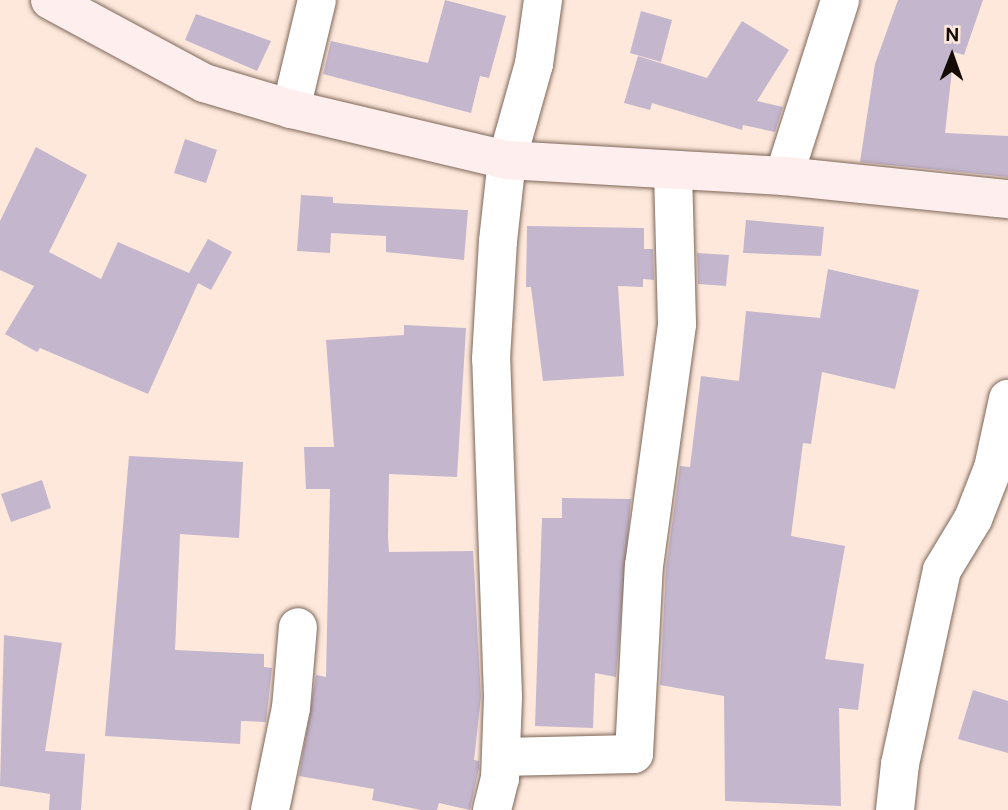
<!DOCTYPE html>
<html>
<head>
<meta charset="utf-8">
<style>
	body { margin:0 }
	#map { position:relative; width:1008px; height:810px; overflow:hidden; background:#fde8db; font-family:"DM Sans",sans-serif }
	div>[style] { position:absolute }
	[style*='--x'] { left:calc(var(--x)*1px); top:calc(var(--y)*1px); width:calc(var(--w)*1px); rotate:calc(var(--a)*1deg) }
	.building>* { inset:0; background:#c4b6cd }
	.roads { filter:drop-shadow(0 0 2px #7e675a) drop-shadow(0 0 2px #7e675a) }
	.street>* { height:38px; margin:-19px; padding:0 19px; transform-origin:19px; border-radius:19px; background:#fff }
	.secondary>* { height:38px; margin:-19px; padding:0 19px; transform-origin:19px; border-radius:19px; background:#feeeed }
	span { translate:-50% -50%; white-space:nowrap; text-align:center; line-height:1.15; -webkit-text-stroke:7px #fde8db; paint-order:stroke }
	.north { position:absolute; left:917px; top:21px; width:70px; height:70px; -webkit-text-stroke:5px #fde8db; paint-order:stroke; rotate:1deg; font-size:19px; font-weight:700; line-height:28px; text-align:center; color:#150c08 }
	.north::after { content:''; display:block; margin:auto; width:24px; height:32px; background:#150c08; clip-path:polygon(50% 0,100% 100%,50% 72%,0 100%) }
</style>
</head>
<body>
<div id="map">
	<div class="building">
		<i style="clip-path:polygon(445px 0,506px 16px,489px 78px,480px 76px,471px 113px,323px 74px,331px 41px,428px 63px)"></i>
		<i style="clip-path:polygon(898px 0,983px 0,964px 55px,954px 52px,945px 133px,1008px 136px,1008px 177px,860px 162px,875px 64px)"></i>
		<i style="clip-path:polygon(641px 11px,672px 20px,661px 62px,630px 53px)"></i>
		<i style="clip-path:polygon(196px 14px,271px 41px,257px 71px,185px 40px)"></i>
		<i style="clip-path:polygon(742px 21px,789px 50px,757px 101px,783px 107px,775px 132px,743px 125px,742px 130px,652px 103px,650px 110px,624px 103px,638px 56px,707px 78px)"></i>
		<i style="clip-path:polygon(185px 139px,217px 150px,206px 183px,174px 173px)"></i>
		<i style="clip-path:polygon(36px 147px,87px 175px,49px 252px,101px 279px,118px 242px,189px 273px,208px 239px,232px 252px,211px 290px,198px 283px,148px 394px,40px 348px,37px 352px,5px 334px,34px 286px,0 270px,0 221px)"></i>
		<i style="clip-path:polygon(301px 195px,333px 197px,333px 203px,468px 210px,464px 260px,386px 252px,386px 236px,331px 233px,330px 253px,297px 251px)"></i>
		<i style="clip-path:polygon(746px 220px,824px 227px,821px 256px,743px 253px)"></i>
		<i style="clip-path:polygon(527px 226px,644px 228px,644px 249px,653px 249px,654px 280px,643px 279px,643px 287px,618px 286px,624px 376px,543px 381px,531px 287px,526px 287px)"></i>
		<i style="clip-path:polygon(697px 253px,729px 255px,726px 286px,698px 284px)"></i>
		<i style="clip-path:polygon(828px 269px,919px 290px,895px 389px,822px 372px,811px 444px,803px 443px,791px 536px,845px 546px,825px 659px,864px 664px,858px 710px,839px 708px,841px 806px,725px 801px,724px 696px,660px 685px,666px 568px,680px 466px,690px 467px,701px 376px,739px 381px,746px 311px,820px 318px)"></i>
		<i style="clip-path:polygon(404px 325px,466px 328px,457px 477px,389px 474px,388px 537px,389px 552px,473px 551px,481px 697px,474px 760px,479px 761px,479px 768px,470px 810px,439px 803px,437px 810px,421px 810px,372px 800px,374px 789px,299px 776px,316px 675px,326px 677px,330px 489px,306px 489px,304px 447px,334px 447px,326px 340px,404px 335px)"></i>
		<i style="clip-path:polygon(129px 456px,243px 462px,239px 538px,180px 534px,175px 650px,264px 654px,264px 667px,272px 668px,266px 722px,241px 721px,240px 744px,105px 736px)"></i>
		<i style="clip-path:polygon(42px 480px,51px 508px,11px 522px,1px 494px)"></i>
		<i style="clip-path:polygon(562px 498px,631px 499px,616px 677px,595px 673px,593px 728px,535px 726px,542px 518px,562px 518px)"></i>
		<i style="clip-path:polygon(4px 635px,62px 643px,45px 751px,85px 754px,81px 810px,49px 810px,50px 794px,0 786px)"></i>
		<i style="clip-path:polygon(973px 690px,1008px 701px,1008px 753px,958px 739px)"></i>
	</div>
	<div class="roads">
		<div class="street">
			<i style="--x:291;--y:109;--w:112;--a:-76.6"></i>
			<i style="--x:784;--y:176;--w:185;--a:-72.3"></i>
			<i style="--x:501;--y:757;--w:133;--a:-1.3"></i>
			<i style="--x:634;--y:754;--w:188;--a:-87"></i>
			<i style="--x:644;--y:566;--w:244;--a:-82.2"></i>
			<i style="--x:677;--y:324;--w:154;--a:-91.5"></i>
			<i style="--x:270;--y:810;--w:104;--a:-78.4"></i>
			<i style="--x:291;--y:708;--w:81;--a:-85.1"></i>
			<i style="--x:492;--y:810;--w:32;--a:-76"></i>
			<i style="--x:500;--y:779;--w:82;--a:-87.9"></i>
			<i style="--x:503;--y:697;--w:338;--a:-92"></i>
			<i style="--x:491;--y:359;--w:118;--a:-86.6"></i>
			<i style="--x:498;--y:241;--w:81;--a:-83.7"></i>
			<i style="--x:507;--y:160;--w:100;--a:-74.3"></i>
			<i style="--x:534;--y:64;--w:65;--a:-82"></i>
			<i style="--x:895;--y:810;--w:46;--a:-83.8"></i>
			<i style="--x:900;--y:764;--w:198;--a:-77.8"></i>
			<i style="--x:942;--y:570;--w:60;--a:-58.7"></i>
			<i style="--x:973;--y:519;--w:55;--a:-68.6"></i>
			<i style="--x:993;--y:468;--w:71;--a:-77.7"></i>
		</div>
		<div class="secondary">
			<i style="--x:50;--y:0;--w:175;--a:28.3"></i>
			<i style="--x:204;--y:83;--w:91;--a:16.6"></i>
			<i style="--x:291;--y:109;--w:222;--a:13.3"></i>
			<i style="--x:507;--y:160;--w:277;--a:3.3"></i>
			<i style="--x:784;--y:176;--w:225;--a:5.9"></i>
		</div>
	</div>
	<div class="north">N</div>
</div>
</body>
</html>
